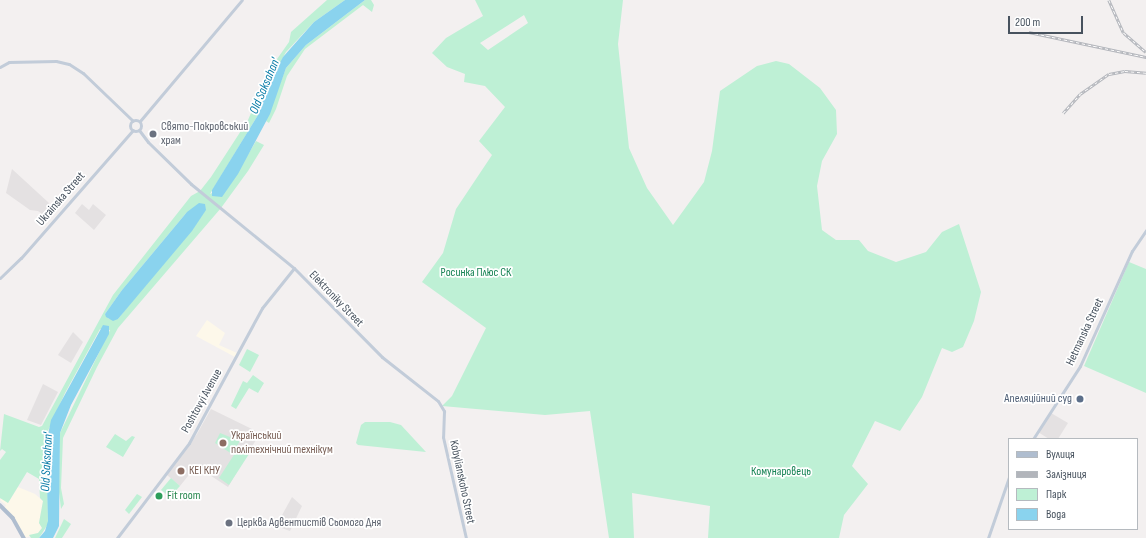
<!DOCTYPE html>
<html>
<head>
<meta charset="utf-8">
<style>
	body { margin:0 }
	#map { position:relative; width:1146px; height:538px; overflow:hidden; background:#f3f0f0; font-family:"Sofia Sans Condensed",sans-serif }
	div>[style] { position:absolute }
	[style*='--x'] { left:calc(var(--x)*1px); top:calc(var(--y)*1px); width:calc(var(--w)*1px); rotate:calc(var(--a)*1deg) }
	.commercial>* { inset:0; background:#fdf8ea }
	.education>* { inset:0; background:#e4e1e2 }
	.green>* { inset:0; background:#bef0d5 }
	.water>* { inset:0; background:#8ad3ee }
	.secondary>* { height:3px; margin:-1.5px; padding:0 1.5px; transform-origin:1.5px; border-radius:1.5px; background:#c2ccd9 }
	.secondary>.ring { margin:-1.5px; padding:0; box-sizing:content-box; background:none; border:3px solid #c2ccd9; border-radius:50% }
	.primary>* { height:3.5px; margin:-1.75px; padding:0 1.75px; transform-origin:1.75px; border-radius:1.75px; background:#afbdcf }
	.rail>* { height:2.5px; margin-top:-1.25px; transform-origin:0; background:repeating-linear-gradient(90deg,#fff 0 3px,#b2b5bb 0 6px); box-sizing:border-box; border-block:1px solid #b2b5bb }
	.dots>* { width:11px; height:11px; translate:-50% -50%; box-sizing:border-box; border:2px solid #fff; border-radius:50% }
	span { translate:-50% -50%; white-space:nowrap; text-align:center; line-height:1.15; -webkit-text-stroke:3.5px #fff; paint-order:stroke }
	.worship-label { font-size:12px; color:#5b616d }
	.left { translate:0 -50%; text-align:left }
	.street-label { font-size:12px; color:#47525e }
	.park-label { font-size:12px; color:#158253 }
	.service-label { font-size:12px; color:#4e5e75 }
	.right { translate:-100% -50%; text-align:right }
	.education-label { font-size:12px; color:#785e54 }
	.leisure-label { font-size:12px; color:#27864d }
	.water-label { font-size:13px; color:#097ca7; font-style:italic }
	.legend { position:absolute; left:1008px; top:438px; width:130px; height:92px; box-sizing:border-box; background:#fff; border:1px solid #b5babf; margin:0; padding:5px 7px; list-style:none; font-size:12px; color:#47525e }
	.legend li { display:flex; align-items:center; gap:8px; height:20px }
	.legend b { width:20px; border:1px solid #b5babf }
	.scale { position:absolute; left:1008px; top:16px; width:75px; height:18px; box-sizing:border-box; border:2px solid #47525e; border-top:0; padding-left:5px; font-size:12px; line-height:14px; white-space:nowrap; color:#47525e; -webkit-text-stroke:3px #fff; paint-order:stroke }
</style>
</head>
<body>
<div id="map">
	<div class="commercial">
		<i style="clip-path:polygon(207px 320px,225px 333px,219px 345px,237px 353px,235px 357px,196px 336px)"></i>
		<i style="clip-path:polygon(18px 487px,35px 494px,43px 501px,39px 523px,42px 528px,38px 533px,25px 538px,4px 509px,6px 505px,0 500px,2px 497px,8px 503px)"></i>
	</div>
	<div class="education">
		<i style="clip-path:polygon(12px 169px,49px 203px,46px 207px,54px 213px,49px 219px,38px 211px,30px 210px,6px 193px)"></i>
		<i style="clip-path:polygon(82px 204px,89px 210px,93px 204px,106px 215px,94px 230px,75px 213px)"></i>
		<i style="clip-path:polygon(73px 332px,83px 342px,71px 363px,58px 355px)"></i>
		<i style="clip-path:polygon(43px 384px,58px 392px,41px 425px,27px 420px)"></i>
		<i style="clip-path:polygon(211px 409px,260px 433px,228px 487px,196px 466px,180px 486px,167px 475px,197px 434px)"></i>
		<i style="clip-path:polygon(1051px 413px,1068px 423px,1058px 439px,1049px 439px,1038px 432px)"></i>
		<i style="clip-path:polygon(292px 497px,302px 506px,290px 531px,276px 526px)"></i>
	</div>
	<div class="green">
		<i style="clip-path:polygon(evenodd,327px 0,345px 0,314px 22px,286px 52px,268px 85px,258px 115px,210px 194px,230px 185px,256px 141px,264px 145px,248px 171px,221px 208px,118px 328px,97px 367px,63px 438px,61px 488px,64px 504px,61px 509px,59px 492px,60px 433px,110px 330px,100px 329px,65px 393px,47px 433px,48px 524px,39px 538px,31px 538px,29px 535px,38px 533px,42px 528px,39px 523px,43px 501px,40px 498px,39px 479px,27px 472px,8px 503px,0 498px,0 460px,6px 452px,2px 449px,0 451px,4px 414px,39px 427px,42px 426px,113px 295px,191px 196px,200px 191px,211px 177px,248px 120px,270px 69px,289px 42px,291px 32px,327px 0,187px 212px,140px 291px,118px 319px,109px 319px,105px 314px,122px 290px,187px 212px)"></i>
		<i style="clip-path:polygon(365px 0,371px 0,374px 5px,372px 12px,363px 5px,305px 49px,287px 76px,276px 109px,269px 123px,266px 121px,286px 68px,306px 45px)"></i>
		<i style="clip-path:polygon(evenodd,475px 0,623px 0,618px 44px,629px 148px,647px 188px,673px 225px,704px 182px,712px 151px,720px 91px,757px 66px,776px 61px,789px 64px,820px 88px,836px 110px,837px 134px,822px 161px,817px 186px,822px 230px,836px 240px,859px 240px,868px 251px,896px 262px,926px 252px,942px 232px,959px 224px,981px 292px,974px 321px,963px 347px,952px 352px,942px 348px,922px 397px,900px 431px,875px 421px,852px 466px,868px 484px,844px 515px,839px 538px,708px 538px,710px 506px,632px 493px,634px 538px,609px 538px,590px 411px,545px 415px,442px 406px,452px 396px,486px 328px,422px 282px,443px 253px,456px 209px,492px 155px,479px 141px,505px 107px,485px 86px,464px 82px,465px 74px,447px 67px,432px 53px,446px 38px,483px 16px,475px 0,524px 15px,528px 23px,488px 50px,480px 43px,524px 15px)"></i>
		<i style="clip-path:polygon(1129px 262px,1146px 269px,1146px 393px,1084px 366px)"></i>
		<i style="clip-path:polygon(247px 349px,259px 355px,250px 372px,239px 365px)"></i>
		<i style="clip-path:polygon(253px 375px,264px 383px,258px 393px,249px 388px,236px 409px,231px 406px,243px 381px,247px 383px)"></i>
		<i style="clip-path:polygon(365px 422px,390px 422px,401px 425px,426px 452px,358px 445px,356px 443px,361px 425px)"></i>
		<i style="clip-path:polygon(220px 433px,240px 441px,232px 454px,215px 443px)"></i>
		<i style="clip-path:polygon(115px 434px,126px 441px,132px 436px,135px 437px,123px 457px,106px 447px)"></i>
		<i style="clip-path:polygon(239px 447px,249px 454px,229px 485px,219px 478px)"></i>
		<i style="clip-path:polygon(171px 478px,180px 486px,170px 497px,161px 490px)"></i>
		<i style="clip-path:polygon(137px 494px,142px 497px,129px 514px,125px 510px)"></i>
		<i style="clip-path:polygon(64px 519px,71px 524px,62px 538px,55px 538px)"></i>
	</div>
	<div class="water">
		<i style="clip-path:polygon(345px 0,365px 0,306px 45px,286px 68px,270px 114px,238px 174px,222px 197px,212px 196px,212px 190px,258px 115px,268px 85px,283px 57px,314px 22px)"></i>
		<i style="clip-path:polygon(199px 203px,205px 204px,206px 210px,192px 231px,118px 319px,113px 321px,106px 317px,105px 314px,122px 290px,187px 212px)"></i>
		<i style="clip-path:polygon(103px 325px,109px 326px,109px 334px,71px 405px,60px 433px,59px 526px,53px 538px,39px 538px,45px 531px,48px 521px,46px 445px,51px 420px)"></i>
	</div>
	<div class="secondary">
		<i style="--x:0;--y:67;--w:10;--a:-29"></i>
		<i style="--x:9;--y:62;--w:47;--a:-1.2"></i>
		<i style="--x:56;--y:61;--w:13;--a:13"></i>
		<i style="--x:69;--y:64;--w:17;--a:33"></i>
		<i style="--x:83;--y:73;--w:69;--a:43.8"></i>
		<i class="ring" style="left:130.5px;top:120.5px;width:8px;height:8px"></i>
		<i style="--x:140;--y:121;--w:158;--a:-49.9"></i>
		<i style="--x:139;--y:130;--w:15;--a:53"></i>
		<i style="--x:148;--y:142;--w:60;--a:44.3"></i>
		<i style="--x:191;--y:184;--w:133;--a:39.2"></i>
		<i style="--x:294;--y:268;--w:125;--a:45.3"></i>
		<i style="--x:382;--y:357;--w:71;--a:38.2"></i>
		<i style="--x:438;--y:401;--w:12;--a:59"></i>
		<i style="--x:444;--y:411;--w:26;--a:92"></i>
		<i style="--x:443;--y:437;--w:104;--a:77.2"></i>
		<i style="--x:0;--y:278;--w:29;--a:-44"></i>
		<i style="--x:21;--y:258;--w:170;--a:-48.8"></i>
		<i style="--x:1033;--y:439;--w:87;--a:-57.2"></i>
		<i style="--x:1080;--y:366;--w:126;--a:-65.7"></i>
		<i style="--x:1132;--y:251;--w:25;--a:-56"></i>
		<i style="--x:117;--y:538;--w:119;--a:-52.8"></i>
		<i style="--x:189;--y:443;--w:153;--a:-61.6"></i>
		<i style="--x:262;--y:308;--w:51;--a:-51.3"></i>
		<i style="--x:988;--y:538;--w:65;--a:-71"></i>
	</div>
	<div class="primary">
		<i style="--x:0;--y:505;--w:18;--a:45"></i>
		<i style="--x:13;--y:518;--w:23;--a:61"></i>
	</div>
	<div class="rail">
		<i style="--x:1109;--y:0;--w:36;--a:66"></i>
		<i style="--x:1124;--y:33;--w:29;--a:41"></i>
		<i style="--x:1029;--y:32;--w:120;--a:12.1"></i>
		<i style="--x:1063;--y:113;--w:25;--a:-48"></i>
		<i style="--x:1080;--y:94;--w:35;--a:-35"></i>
		<i style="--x:1109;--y:74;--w:16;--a:-11"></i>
		<i style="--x:1125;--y:71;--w:21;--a:5"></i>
	</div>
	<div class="dots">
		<i style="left:153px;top:134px;background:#6b7280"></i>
		<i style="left:1080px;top:399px;background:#5c6f8a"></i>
		<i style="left:223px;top:443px;background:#8d6e63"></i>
		<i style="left:181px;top:471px;background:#8d6e63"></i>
		<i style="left:159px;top:496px;background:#2e9e5b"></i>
		<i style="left:229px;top:523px;background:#6b7280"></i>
	</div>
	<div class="worship-label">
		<span class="left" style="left:161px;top:134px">Свято-Покровський<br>храм</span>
		<span class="left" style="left:237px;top:523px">Церква Адвентистів Сьомого Дня</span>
	</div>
	<div class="street-label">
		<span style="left:61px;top:199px;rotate:-49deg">Ukrainska Street</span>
		<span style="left:336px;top:299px;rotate:46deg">Elektroniky Street</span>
		<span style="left:1085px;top:332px;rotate:-65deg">Hetmanska Street</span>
		<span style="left:202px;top:401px;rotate:-61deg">Poshtovyi Avenue</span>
		<span style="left:462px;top:482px;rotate:78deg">Kobylianskoho Street</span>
	</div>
	<div class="park-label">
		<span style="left:476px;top:273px">Росинка Плюс СК</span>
		<span style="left:781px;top:472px">Комунаровець</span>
	</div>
	<div class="service-label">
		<span class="right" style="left:1072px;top:399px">Апеляційний суд</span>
	</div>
	<div class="education-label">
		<span class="left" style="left:231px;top:443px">Український<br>політехнічний технікум</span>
		<span class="left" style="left:189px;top:471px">КЕІ КНУ</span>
	</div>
	<div class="leisure-label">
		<span class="left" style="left:167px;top:496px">Fit room</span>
	</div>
	<div class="water-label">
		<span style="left:265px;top:86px;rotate:-67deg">Old Saksahan'</span>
		<span style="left:47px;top:462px;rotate:-87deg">Old Saksahan'</span>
	</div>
	<ul class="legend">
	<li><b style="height:5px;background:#afbdcf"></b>Вулиця</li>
	<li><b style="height:5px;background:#b2b5bb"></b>Залізниця</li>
	<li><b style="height:11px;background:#bef0d5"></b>Парк</li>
	<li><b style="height:11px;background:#8ad3ee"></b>Вода</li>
	</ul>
	<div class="scale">200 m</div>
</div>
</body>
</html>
